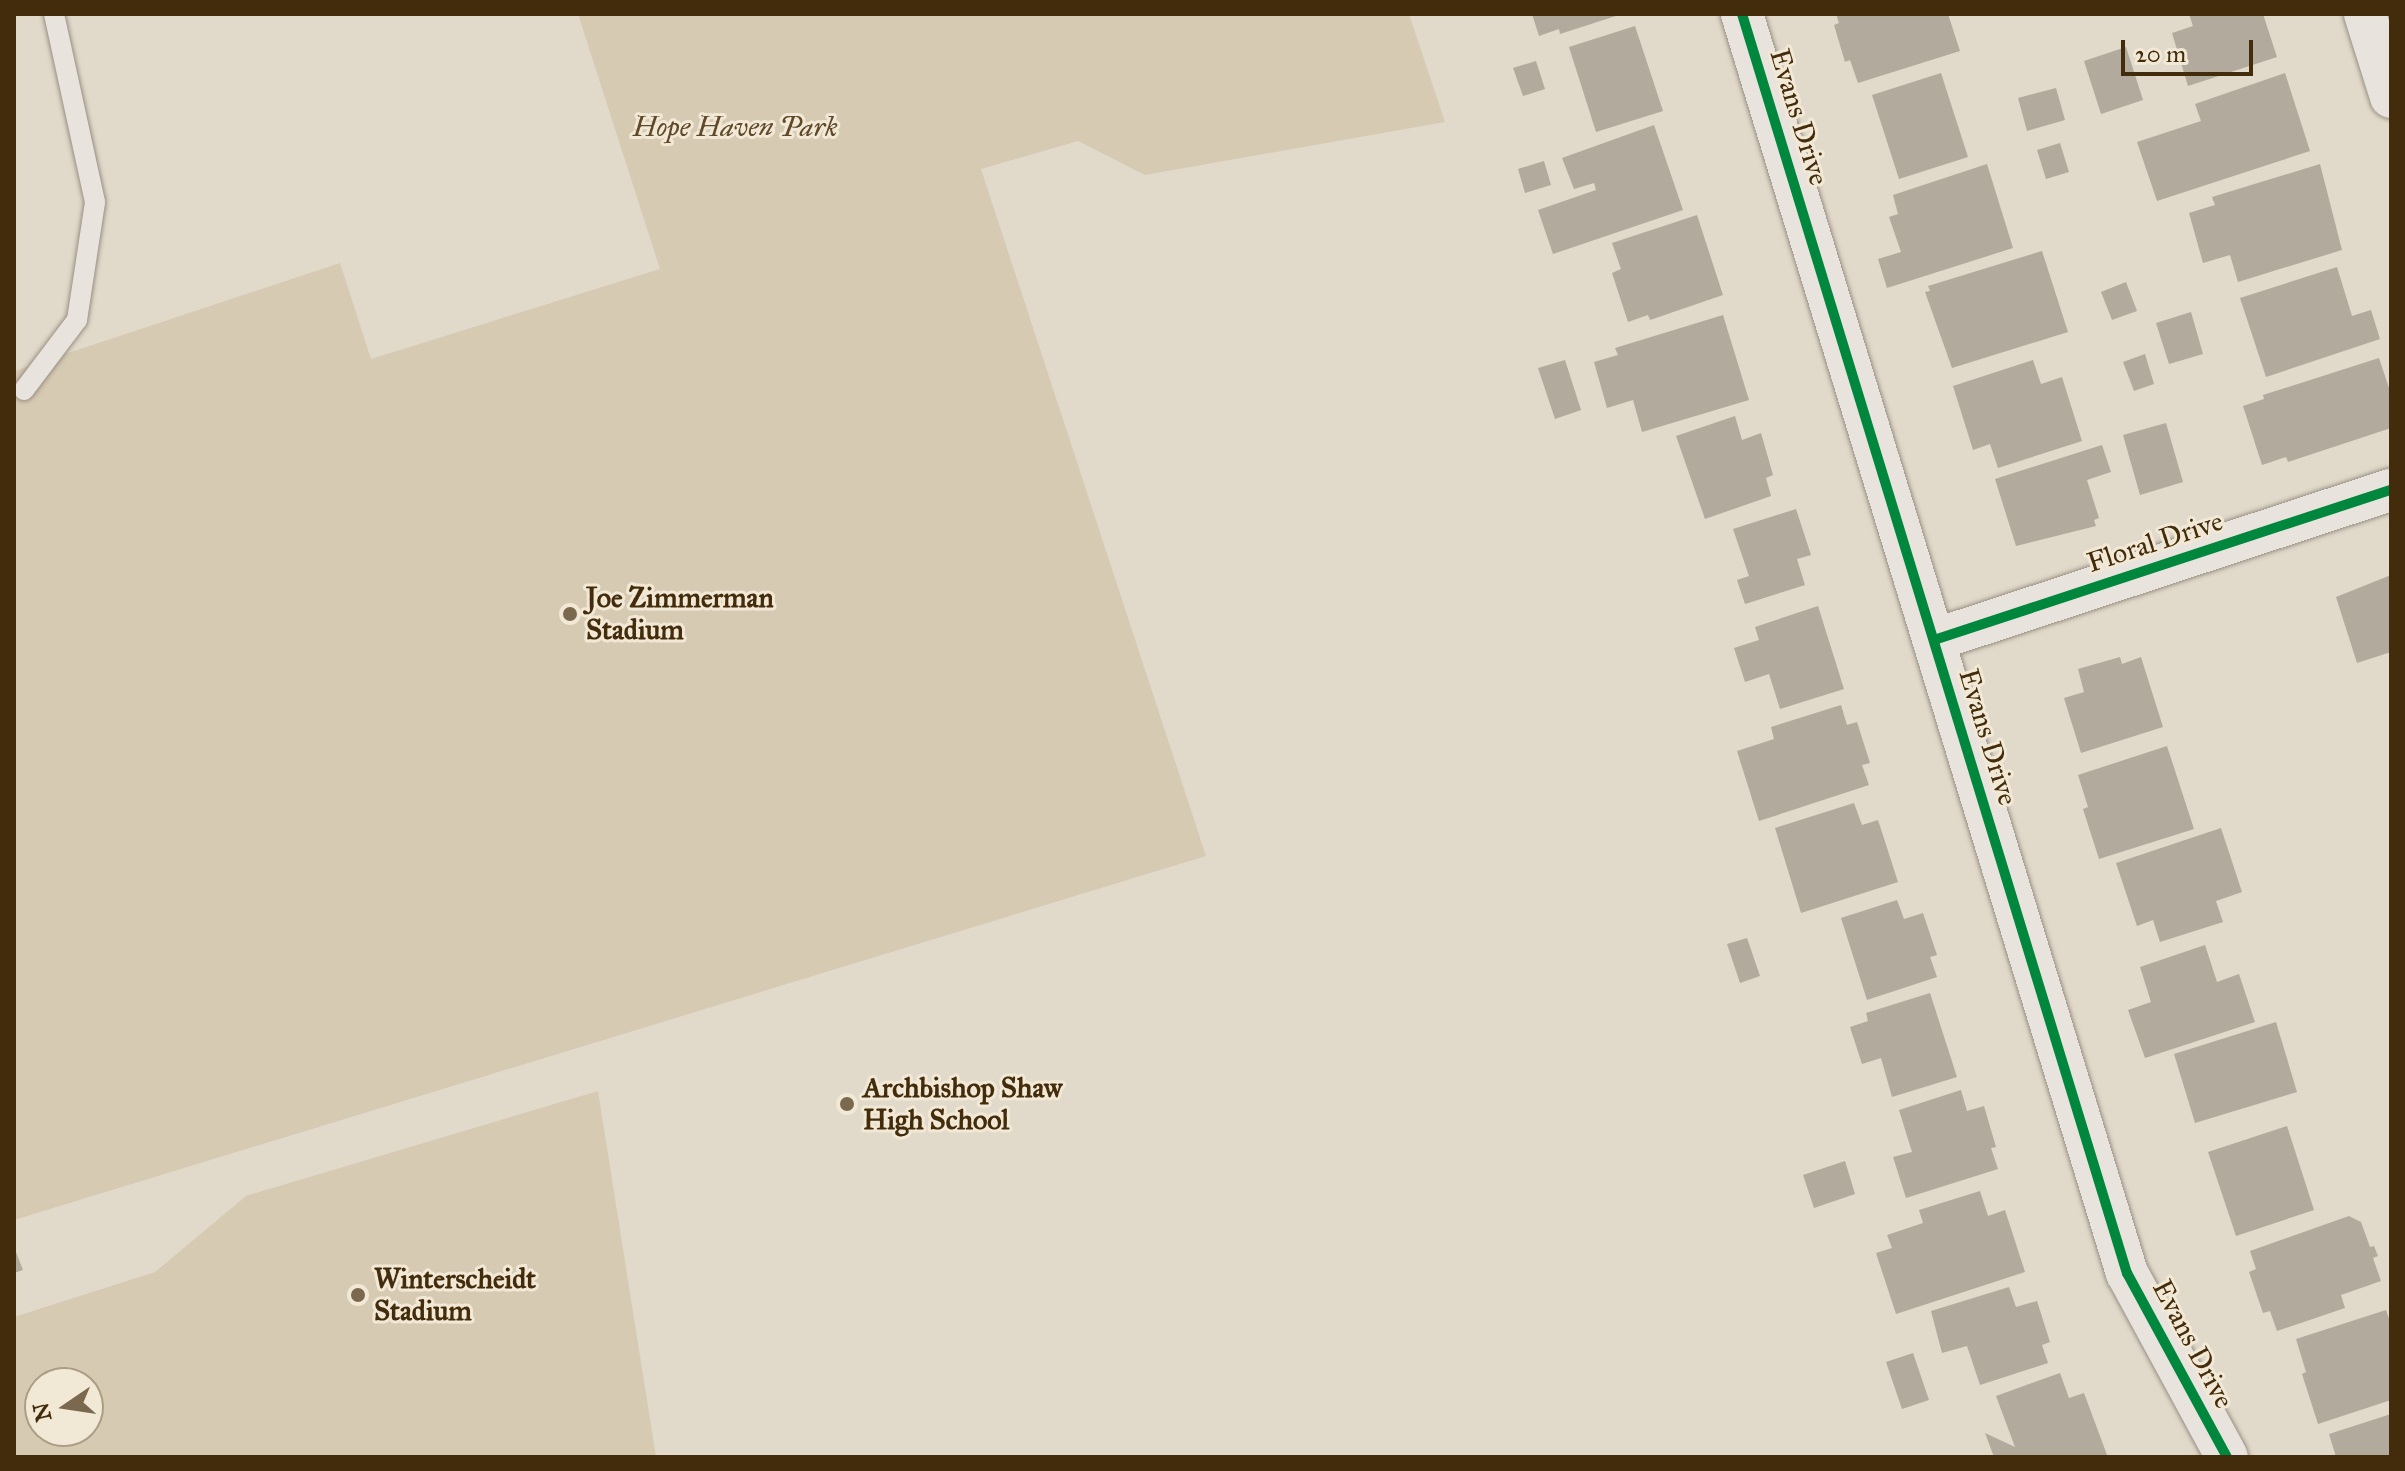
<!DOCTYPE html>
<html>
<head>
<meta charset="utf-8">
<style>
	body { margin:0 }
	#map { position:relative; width:2405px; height:1471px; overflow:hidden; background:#e1d9ca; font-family:"IM FELL Great Primer",serif }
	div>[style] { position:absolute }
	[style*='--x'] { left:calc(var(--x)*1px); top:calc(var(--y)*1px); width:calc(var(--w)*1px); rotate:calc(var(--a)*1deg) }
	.green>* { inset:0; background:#d7cab3 }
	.building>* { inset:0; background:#b1aa9d }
	.roads { filter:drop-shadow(0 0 2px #989083) drop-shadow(0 0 2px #989083) }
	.service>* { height:20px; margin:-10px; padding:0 10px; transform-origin:10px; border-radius:10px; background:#e8e3dc }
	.minor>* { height:42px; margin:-21px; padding:0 21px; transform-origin:21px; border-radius:21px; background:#e8e3dc }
	.cycleway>* { height:10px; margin:-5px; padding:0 5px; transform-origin:5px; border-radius:5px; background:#00873e }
	.dots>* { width:22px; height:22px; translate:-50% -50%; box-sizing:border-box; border:4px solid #f2e8d6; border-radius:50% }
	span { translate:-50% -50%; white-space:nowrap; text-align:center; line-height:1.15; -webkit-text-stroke:6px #f2e8d6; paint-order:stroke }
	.street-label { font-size:28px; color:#432c0b }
	.park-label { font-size:28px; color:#5f4929; font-style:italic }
	.poi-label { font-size:28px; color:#432c0b; font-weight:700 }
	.left { translate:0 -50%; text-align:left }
	.frame { position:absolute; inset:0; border:16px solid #432c0b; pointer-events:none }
	.north { position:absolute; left:24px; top:1367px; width:80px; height:80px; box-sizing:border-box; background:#f2e8d6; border:2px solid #ac9d85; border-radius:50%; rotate:257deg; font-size:22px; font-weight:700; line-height:32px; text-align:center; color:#432c0b }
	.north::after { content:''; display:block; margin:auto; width:28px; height:36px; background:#7a694e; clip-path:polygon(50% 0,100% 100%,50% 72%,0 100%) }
	.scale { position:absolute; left:2121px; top:40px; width:132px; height:36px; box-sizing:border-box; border:4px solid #432c0b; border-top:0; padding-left:10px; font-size:24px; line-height:28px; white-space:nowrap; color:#432c0b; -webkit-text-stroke:6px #f2e8d6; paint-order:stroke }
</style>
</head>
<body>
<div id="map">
	<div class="green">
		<i style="clip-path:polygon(578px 14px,1409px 14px,1445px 122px,1145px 175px,1078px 141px,981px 169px,1206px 856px,14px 1220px,14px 371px,340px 263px,371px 359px,660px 269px)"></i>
		<i style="clip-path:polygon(evenodd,598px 1091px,656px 1457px,14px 1457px,14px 1317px,155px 1272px,246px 1196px,598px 1091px,40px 1383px,88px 1383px,88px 1431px,40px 1431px,40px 1383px)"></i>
	</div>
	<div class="building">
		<i style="clip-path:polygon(1532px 14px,1619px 14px,1619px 15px,1560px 34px,1559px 29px,1539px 36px)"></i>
		<i style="clip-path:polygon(1836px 14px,1948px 14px,1960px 51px,1858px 83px,1850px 60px,1845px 62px,1834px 25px,1839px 23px)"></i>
		<i style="clip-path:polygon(2189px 14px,2263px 14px,2277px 57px,2188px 86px,2172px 33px,2193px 26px)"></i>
		<i style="clip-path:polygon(1635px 26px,1663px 111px,1596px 132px,1569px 47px)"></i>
		<i style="clip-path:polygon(2126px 47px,2143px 100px,2101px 114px,2084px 61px)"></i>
		<i style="clip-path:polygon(1536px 61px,1545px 89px,1523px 96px,1513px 68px)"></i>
		<i style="clip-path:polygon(1941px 73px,1968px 157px,1899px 179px,1872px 95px)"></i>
		<i style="clip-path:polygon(2285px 73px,2310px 151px,2157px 201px,2137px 142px,2201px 121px,2195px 104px)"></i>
		<i style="clip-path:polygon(2056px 88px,2065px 120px,2027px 131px,2018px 98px)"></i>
		<i style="clip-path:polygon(1654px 125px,1683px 210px,1553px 254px,1538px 210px,1596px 190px,1594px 183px,1574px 189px,1562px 158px)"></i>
		<i style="clip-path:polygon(2060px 143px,2069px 172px,2046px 179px,2037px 150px)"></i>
		<i style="clip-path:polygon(1544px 161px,1551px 185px,1525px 193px,1518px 169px)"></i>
		<i style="clip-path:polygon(1987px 164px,2013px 248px,1887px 288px,1878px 259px,1901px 252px,1889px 217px,1898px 214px,1893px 195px)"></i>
		<i style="clip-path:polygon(2320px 164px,2342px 250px,2238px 282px,2230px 255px,2203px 263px,2189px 213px,2215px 205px,2212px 197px)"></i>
		<i style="clip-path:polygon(1697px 215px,1723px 295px,1650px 320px,1648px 315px,1628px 322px,1612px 273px,1621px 269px,1612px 243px)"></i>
		<i style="clip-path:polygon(2042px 251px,2068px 332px,1952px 368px,1925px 292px,1930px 291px,1928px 286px)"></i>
		<i style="clip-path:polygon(2337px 267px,2352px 316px,2371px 310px,2380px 339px,2266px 377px,2240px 298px)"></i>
		<i style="clip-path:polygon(2126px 282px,2137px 311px,2112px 320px,2101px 292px)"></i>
		<i style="clip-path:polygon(2191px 312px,2203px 354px,2169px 364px,2156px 323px)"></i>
		<i style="clip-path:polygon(1723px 315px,1749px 400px,1642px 432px,1633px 400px,1607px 408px,1594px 362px,1618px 355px,1615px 348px)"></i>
		<i style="clip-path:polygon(2145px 354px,2154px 384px,2134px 391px,2123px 362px)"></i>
		<i style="clip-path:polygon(2379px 358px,2391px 394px,2391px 428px,2288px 462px,2286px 457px,2262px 465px,2243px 406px,2264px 399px,2263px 395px)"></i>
		<i style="clip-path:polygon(1565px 360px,1581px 410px,1555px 419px,1538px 368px)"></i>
		<i style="clip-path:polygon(2033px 360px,2041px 384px,2062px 377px,2082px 441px,1998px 468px,1990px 444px,1973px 450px,1953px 386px)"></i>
		<i style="clip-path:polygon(1735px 416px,1742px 440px,1761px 433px,1773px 475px,1766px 478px,1771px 496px,1705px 519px,1676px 436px)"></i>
		<i style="clip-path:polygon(2166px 423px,2183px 482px,2140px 495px,2123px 435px)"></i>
		<i style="clip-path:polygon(2102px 445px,2111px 472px,2087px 480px,2099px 518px,2094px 520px,2096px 526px,2016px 546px,1995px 479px)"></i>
		<i style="clip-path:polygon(1796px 509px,1811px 555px,1797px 559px,1805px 585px,1745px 604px,1737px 580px,1749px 576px,1733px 529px)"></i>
		<i style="clip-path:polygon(2391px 575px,2391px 652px,2357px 663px,2336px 597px)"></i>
		<i style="clip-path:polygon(1818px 606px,1844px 689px,1780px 709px,1769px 674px,1745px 682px,1734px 648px,1759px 640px,1755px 627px)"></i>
		<i style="clip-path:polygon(2120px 657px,2122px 664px,2141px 657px,2163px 727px,2081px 753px,2064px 698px,2084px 692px,2078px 669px)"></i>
		<i style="clip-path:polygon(1841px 705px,1847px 725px,1857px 722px,1870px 763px,1862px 765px,1869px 785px,1759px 821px,1737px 751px,1774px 739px,1771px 727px)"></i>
		<i style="clip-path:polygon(2167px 746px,2194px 829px,2099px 859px,2083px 809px,2088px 807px,2078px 775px)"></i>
		<i style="clip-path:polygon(1854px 803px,1862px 825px,1878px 820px,1898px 882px,1801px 913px,1775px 828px)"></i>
		<i style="clip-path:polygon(2221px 828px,2242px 892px,2216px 901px,2223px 922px,2160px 942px,2153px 920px,2137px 926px,2116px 863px)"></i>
		<i style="clip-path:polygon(1897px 900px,1904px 919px,1923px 913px,1937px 955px,1930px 957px,1937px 977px,1867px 1000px,1841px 918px)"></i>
		<i style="clip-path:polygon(1747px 938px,1760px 976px,1740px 983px,1727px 944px)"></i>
		<i style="clip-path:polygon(2205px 945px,2217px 982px,2239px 974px,2255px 1022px,2145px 1058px,2128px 1010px,2151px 1002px,2140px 967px)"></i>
		<i style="clip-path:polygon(1930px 993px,1957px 1077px,1892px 1097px,1881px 1058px,1862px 1064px,1850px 1027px,1868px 1021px,1866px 1013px)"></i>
		<i style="clip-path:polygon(2276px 1022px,2297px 1092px,2195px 1123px,2174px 1054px)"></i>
		<i style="clip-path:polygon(1961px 1090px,1967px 1111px,1984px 1106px,1996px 1147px,1991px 1148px,1998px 1169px,1906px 1198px,1893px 1157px,1912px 1152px,1899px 1110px)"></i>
		<i style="clip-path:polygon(2287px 1126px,2314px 1210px,2236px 1236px,2208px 1152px)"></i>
		<i style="clip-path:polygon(1845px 1161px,1855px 1194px,1814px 1208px,1803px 1175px)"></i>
		<i style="clip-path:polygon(1980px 1191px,1988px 1216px,2005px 1210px,2025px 1272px,1896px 1314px,1876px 1253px,1892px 1248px,1887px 1235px,1923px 1223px,1919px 1210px)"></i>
		<i style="clip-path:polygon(2349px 1216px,2361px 1222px,2370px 1247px,2374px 1246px,2378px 1256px,2373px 1258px,2381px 1281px,2341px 1295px,2345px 1308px,2277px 1331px,2270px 1311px,2263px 1313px,2249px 1272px,2256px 1269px,2250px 1251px)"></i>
		<i style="clip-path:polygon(14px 1247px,23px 1270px,14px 1273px)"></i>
		<i style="clip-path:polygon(2009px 1287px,2016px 1307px,2037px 1301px,2050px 1342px,2042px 1345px,2048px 1363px,1980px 1385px,1967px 1346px,1942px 1353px,1931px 1311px)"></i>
		<i style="clip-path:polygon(2386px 1310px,2391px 1324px,2391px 1400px,2318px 1424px,2302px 1374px,2306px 1372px,2296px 1339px)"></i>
		<i style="clip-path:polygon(1913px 1353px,1929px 1400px,1902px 1409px,1886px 1362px)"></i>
		<i style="clip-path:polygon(2060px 1373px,2069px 1398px,2084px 1393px,2107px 1455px,1994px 1457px,1985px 1433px,2015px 1447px,1996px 1396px)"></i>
		<i style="clip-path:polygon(2391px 1414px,2391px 1457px,2336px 1457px,2329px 1434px)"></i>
	</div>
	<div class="roads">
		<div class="service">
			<i style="--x:24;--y:390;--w:88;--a:-52.9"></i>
			<i style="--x:77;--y:320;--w:119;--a:-81.3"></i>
			<i style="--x:95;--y:202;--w:192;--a:-102.3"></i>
		</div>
		<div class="minor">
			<i style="--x:1742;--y:14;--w:1317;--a:73"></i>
			<i style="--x:2127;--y:1273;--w:209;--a:61.5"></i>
			<i style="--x:2365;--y:14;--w:87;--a:72.6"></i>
			<i style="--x:1934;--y:640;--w:481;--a:-18.2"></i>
		</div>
	</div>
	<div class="cycleway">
		<i style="--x:1742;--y:14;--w:1317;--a:73"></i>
		<i style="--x:2127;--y:1273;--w:209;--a:61.5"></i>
		<i style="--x:1934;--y:640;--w:481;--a:-18.2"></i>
	</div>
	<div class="dots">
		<i style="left:570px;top:614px;background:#7a694e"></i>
		<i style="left:847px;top:1104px;background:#7a694e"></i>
		<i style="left:358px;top:1295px;background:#7a694e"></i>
	</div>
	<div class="street-label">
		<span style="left:1799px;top:117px;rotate:73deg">Evans Drive</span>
		<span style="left:2155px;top:542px;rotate:-18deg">Floral Drive</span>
		<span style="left:1988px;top:737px;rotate:73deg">Evans Drive</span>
		<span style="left:2193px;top:1344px;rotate:62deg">Evans Drive</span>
	</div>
	<div class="park-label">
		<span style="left:735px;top:127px">Hope Haven Park</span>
	</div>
	<div class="poi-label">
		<span class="left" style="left:586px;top:614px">Joe Zimmerman<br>Stadium</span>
		<span class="left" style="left:863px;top:1104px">Archbishop Shaw<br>High School</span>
		<span class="left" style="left:374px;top:1295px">Winterscheidt<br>Stadium</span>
	</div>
	<div class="frame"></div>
	<div class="north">N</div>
	<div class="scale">20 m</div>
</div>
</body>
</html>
